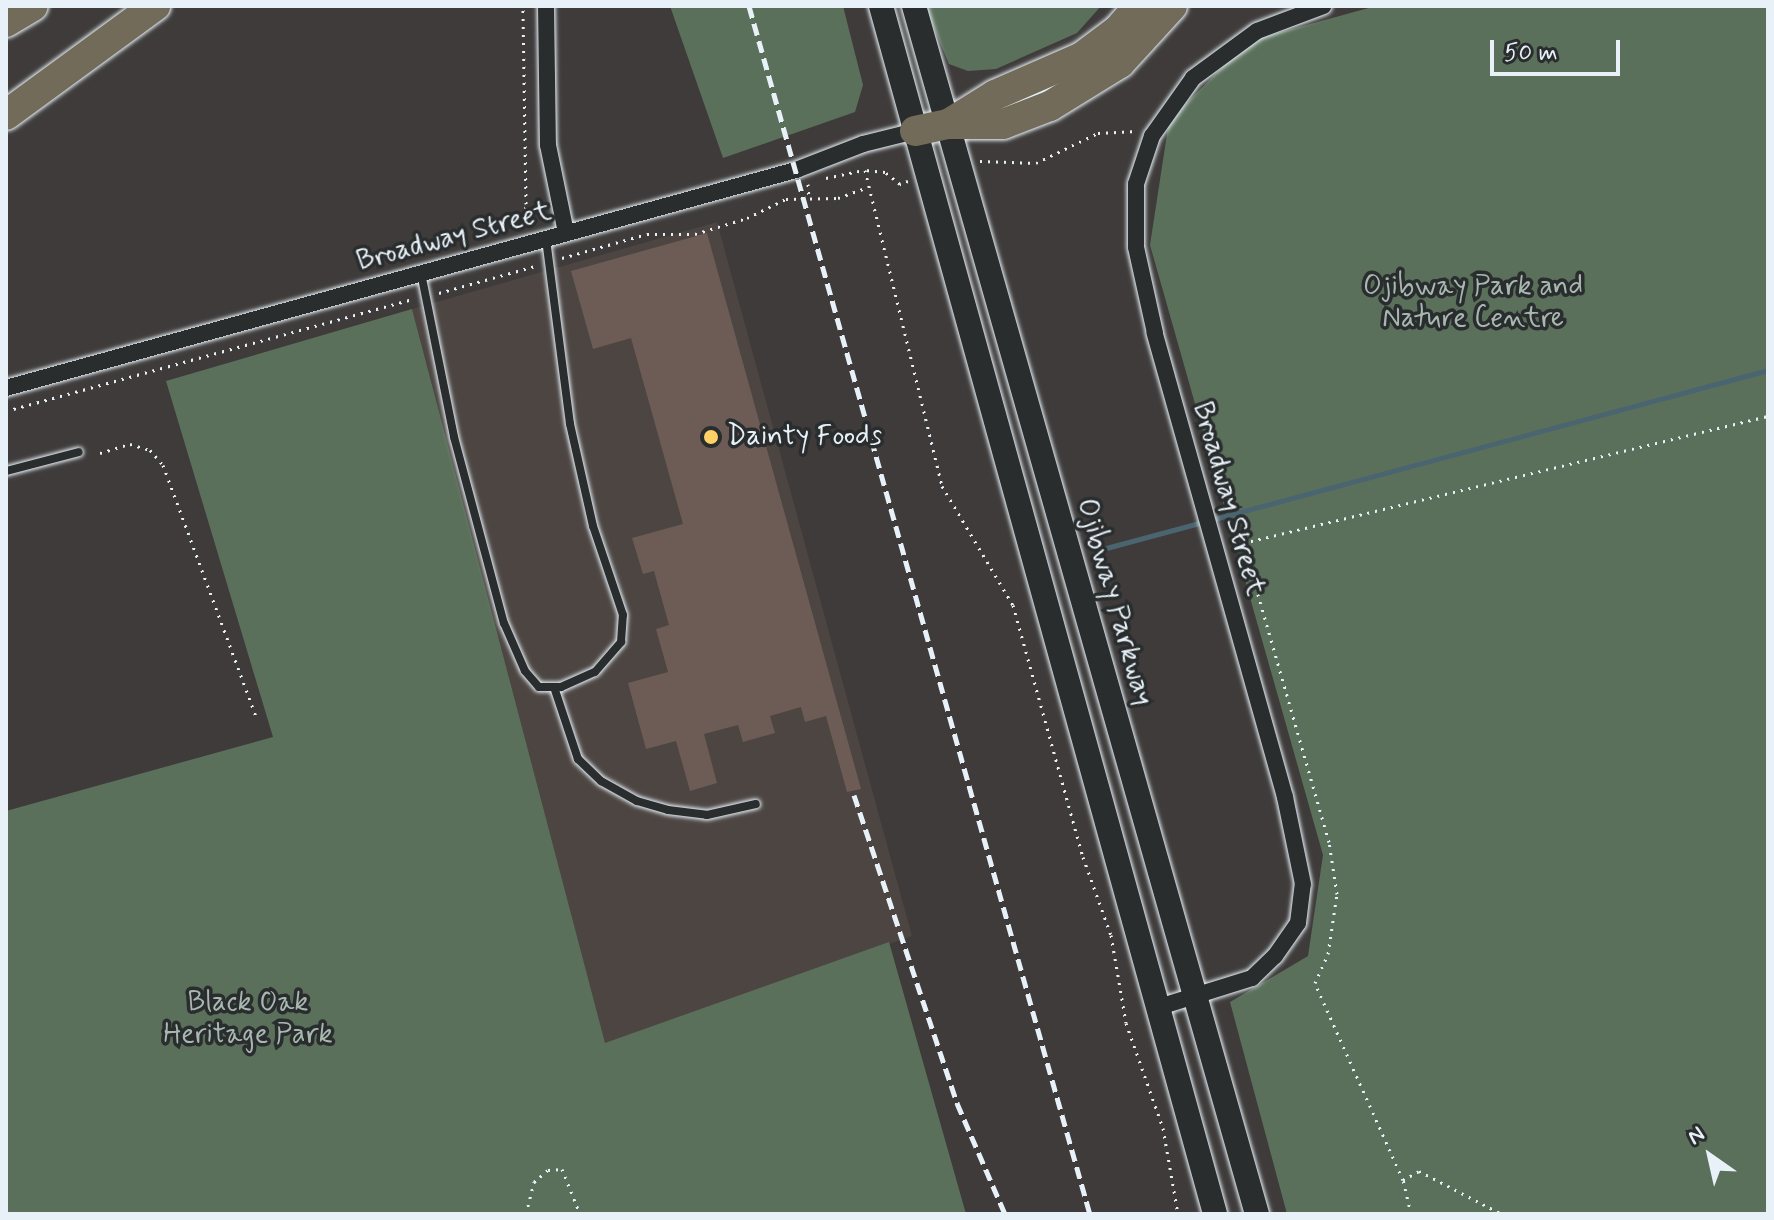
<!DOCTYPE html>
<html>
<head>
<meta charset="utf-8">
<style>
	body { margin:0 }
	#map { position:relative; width:1774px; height:1220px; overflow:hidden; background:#3e3b3a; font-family:Mynerve,sans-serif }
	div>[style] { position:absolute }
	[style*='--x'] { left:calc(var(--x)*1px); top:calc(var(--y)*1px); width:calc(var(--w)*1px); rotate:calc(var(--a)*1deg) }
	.built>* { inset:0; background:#4c4542 }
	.green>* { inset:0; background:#5b705b }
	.stream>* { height:5px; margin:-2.5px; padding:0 2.5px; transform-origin:2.5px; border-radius:2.5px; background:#4b6570 }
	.building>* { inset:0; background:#6d5c55 }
	.path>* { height:3px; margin-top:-1.5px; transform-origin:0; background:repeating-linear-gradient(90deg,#e8f1f8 0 2px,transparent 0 8px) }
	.roads { filter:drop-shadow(0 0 2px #e8f1f8) drop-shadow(0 0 2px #e8f1f8) }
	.lane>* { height:8px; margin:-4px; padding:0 4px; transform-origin:4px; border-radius:4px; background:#2a2d2e }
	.street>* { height:16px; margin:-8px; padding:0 8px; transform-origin:8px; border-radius:8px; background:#2a2d2e }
	.secondary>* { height:24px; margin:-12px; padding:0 12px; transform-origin:12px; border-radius:12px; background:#2a2d2e }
	.highway>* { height:30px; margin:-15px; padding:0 15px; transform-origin:15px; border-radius:15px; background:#726b5a }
	.rail>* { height:5px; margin-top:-2.5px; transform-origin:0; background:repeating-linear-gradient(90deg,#e8f1f8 0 12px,transparent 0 18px) }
	.dots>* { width:22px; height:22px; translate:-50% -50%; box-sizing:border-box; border:4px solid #2a2d2e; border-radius:50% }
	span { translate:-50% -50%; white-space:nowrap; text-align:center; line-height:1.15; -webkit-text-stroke:7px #2a2d2e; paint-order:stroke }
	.street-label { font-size:28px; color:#e8f1f8 }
	.park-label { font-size:28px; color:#a9b7b1 }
	.poi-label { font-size:28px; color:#e8f1f8 }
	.left { translate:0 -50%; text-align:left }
	.frame { position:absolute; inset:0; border:8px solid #e8f1f8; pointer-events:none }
	.north { position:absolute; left:1670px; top:1116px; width:80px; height:80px; -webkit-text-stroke:6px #2a2d2e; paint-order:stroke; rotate:326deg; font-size:22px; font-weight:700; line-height:32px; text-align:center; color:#e8f1f8 }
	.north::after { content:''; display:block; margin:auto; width:28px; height:36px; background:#e8f1f8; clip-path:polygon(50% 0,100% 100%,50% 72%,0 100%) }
	.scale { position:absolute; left:1490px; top:40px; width:130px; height:36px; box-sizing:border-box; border:4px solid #e8f1f8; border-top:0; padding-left:10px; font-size:24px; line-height:28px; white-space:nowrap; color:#e8f1f8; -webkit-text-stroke:6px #2a2d2e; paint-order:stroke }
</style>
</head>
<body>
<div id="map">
	<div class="built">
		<i style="clip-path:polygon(717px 222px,912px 936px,605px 1044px,412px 309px)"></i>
	</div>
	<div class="green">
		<i style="clip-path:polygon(670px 6px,843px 6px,863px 85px,855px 112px,723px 158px)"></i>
		<i style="clip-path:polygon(925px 6px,1101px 6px,1077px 33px,996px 69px,968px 71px,949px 64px)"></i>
		<i style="clip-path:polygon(1376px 6px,1768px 6px,1768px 1214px,1287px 1214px,1230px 1002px,1308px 956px,1323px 855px,1150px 245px,1169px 121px,1248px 41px)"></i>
		<i style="clip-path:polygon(412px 309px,605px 1043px,889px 942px,966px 1214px,6px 1214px,6px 811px,273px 737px,166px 381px)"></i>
	</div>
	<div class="stream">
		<i style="--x:1095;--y:551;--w:697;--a:-15.05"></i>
	</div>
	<div class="building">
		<i style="clip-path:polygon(707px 233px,861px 789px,847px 792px,826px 716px,805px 722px,801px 707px,770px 716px,775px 733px,743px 742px,738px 725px,704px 734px,717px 783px,690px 791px,676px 741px,646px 749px,628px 683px,668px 672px,656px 629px,669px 625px,654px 571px,643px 574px,632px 538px,683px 524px,631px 338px,593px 349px,571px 271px)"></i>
	</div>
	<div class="path">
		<i style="--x:980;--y:161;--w:56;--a:2"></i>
		<i style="--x:1036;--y:163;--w:69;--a:-25.8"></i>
		<i style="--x:1098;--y:133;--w:39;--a:-3"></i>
		<i style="--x:826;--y:178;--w:40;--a:-12"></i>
		<i style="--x:908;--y:181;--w:9;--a:159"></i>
		<i style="--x:900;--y:184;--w:19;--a:-141"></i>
		<i style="--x:885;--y:172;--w:20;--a:-174"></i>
		<i style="--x:865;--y:170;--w:325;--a:76.3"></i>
		<i style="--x:942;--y:486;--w:139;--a:59.2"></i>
		<i style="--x:1013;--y:605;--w:262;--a:74.5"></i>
		<i style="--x:1083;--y:857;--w:83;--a:70.3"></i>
		<i style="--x:1111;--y:935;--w:89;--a:80.3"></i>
		<i style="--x:1126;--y:1023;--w:111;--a:70.6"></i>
		<i style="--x:1163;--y:1128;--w:87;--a:80.1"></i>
		<i style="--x:808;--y:184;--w:15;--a:86"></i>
		<i style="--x:516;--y:229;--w:15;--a:-53"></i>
		<i style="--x:525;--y:217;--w:13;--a:-86"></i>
		<i style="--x:526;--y:204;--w:198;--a:-90.9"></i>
		<i style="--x:562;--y:258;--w:88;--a:-15.8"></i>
		<i style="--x:647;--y:234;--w:48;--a:0"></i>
		<i style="--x:695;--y:234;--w:54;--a:-17.1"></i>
		<i style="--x:747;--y:218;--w:43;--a:-26"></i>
		<i style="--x:786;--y:199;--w:52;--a:-1.1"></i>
		<i style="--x:838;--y:198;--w:30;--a:-20"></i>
		<i style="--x:439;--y:293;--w:100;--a:-15.7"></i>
		<i style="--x:6;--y:411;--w:421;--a:-15.4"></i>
		<i style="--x:100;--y:453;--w:31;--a:-17"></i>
		<i style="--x:130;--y:444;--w:21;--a:17"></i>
		<i style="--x:150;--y:450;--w:20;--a:49"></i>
		<i style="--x:163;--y:465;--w:269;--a:69.7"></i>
		<i style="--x:1403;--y:1180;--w:216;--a:-114.1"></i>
		<i style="--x:1315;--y:983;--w:32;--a:-66"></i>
		<i style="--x:1328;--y:954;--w:61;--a:-81.5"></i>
		<i style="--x:1337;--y:894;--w:53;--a:-98.7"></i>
		<i style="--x:1329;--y:842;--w:311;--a:-106"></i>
		<i style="--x:1243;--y:543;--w:540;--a:-13.6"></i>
		<i style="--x:526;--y:1214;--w:33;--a:-76"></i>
		<i style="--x:534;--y:1182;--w:18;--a:-41"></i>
		<i style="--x:548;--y:1170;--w:14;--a:-4"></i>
		<i style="--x:562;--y:1169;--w:48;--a:68.2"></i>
		<i style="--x:1411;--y:1214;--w:35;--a:-103"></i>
		<i style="--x:1403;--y:1180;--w:18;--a:-29"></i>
		<i style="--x:1419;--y:1171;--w:93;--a:27.4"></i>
	</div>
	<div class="roads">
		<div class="lane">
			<i style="--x:421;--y:273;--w:167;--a:78.6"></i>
			<i style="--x:454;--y:437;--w:193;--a:75"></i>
			<i style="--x:504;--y:623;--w:52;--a:66.4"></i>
			<i style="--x:525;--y:671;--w:21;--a:49"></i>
			<i style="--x:539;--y:687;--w:22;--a:0"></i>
			<i style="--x:561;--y:687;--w:37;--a:-24"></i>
			<i style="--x:595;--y:672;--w:40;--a:-49"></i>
			<i style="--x:621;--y:642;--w:27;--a:-86"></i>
			<i style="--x:623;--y:615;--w:94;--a:-108.6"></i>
			<i style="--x:593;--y:526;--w:105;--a:-102.7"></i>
			<i style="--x:570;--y:424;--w:186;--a:-97.4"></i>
			<i style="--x:6;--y:471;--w:75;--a:-14.6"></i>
			<i style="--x:554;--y:687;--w:76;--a:71.6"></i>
			<i style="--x:578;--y:759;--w:32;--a:44"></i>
			<i style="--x:601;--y:781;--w:41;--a:29.1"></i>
			<i style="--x:637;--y:801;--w:32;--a:16"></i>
			<i style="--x:668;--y:810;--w:39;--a:7"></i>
			<i style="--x:707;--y:815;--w:50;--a:-12.7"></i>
		</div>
		<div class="street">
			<i style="--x:546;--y:6;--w:139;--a:89.2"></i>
			<i style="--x:548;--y:145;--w:90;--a:78.4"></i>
			<i style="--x:6;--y:388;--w:820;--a:-15.43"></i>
			<i style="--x:796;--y:170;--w:72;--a:-21.2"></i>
			<i style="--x:863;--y:144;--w:54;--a:-14"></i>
			<i style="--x:1156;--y:1008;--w:101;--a:-17.4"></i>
			<i style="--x:1252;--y:978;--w:32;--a:-44"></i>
			<i style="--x:1275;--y:956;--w:40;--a:-55.1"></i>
			<i style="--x:1298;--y:923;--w:39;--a:-83"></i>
			<i style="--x:1303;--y:884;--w:89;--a:-101.7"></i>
			<i style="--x:1285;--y:797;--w:482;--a:-105.7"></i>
			<i style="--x:1155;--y:333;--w:88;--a:-102.5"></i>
			<i style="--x:1136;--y:247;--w:63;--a:-90"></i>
			<i style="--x:1136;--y:184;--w:51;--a:-71.6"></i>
			<i style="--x:1152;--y:136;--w:71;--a:-54.7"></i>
			<i style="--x:1193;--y:78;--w:79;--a:-36.3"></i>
			<i style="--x:1257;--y:31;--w:71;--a:-20.7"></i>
		</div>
		<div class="secondary">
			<i style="--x:881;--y:6;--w:1253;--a:74.54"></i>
			<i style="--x:914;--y:6;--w:1256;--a:74.15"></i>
		</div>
		<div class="highway">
			<i style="--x:6;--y:22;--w:31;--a:-31"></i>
			<i style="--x:6;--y:115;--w:185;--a:-36.2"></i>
			<i style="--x:950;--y:123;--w:53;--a:-31.9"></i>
			<i style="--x:995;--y:95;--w:95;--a:-23.6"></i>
			<i style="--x:1082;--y:57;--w:45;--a:-36.9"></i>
			<i style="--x:1118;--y:30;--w:32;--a:-49"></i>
			<i style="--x:915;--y:131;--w:34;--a:-12"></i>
			<i style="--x:948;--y:124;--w:55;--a:0"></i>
			<i style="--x:1003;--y:124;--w:50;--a:-21"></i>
			<i style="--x:1050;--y:106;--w:82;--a:-31.6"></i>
			<i style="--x:1120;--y:63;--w:77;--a:-47.6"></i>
		</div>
	</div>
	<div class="rail">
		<i style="--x:749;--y:6;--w:1255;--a:74.24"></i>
		<i style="--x:854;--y:795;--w:325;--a:71.5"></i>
		<i style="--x:957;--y:1103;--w:121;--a:66.6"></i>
	</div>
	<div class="dots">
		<i style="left:711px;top:437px;background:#ffd166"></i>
	</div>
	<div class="street-label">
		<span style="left:454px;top:237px;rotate:-15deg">Broadway Street</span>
		<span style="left:1228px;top:499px;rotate:74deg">Broadway Street</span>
		<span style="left:1114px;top:602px;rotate:74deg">Ojibway Parkway</span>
	</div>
	<div class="park-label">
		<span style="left:1473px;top:303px">Ojibway Park and<br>Nature Centre</span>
		<span style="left:248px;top:1019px">Black Oak<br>Heritage Park</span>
	</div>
	<div class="poi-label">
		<span class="left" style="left:727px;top:437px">Dainty Foods</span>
	</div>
	<div class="frame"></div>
	<div class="north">N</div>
	<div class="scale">50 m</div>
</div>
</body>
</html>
